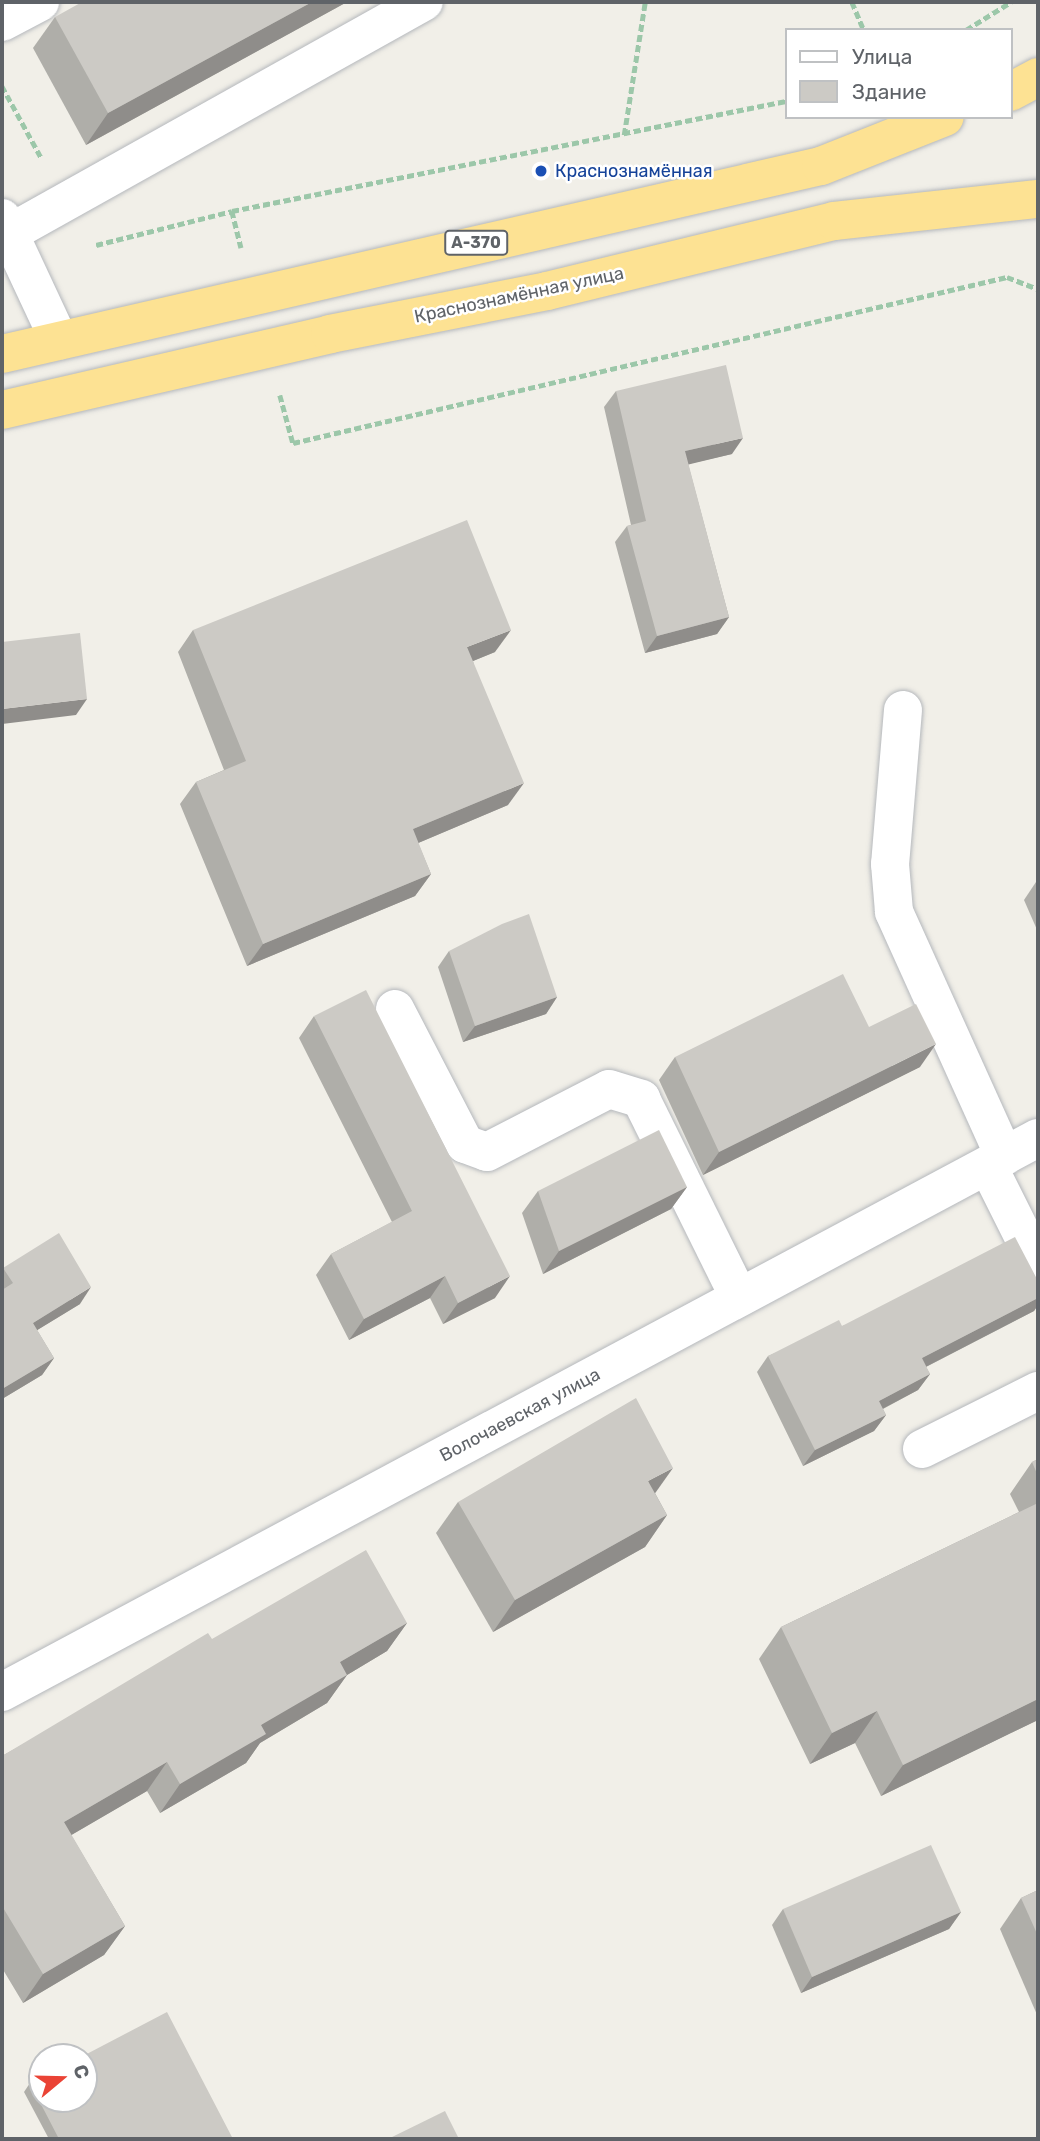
<!DOCTYPE html>
<html>
<head>
<meta charset="utf-8">
<style>
	body { margin:0 }
	#map { position:relative; width:1040px; height:2141px; overflow:hidden; background:#f1efe8; font-family:Rubik,sans-serif }
	div>[style] { position:absolute }
	[style*='--x'] { left:calc(var(--x)*1px); top:calc(var(--y)*1px); width:calc(var(--w)*1px); rotate:calc(var(--a)*1deg) }
	.path>* { height:4.5px; margin-top:-2.25px; transform-origin:0; background:repeating-linear-gradient(90deg,#9cc7a9 0 7px,transparent 0 10.5px) }
	.roads { filter:drop-shadow(0 0 2px #b5b8bc) drop-shadow(0 0 2px #b5b8bc) }
	.minor>* { height:38px; margin:-19px; padding:0 19px; transform-origin:19px; border-radius:19px; background:#fff }
	.highway>* { height:38px; margin:-19px; padding:0 19px; transform-origin:19px; border-radius:19px; background:#fde293 }
	.wall>* { inset:0; background:#afaea9 }
	.shaded-wall>* { inset:0; background:#8f8d8a }
	.building>* { inset:0; background:#cccac5 }
	.dots>* { width:19px; height:19px; translate:-50% -50%; box-sizing:border-box; border:4px solid #fff; border-radius:50% }
	span { translate:-50% -50%; white-space:nowrap; text-align:center; line-height:1.15; -webkit-text-stroke:5px #fff; paint-order:stroke }
	.shield-label span { padding:2px 5px; background:#fff; border:2px solid; border-radius:5px; -webkit-text-stroke-width:0 }
	.shield-label { font-size:16px; color:#5f6368; font-weight:700 }
	.transit-label { font-size:18px; color:#164399 }
	.left { translate:0 -50%; text-align:left }
	.street-label { font-size:18px; color:#5f6368 }
	.frame { position:absolute; inset:0; border:4px solid #5f6368; pointer-events:none }
	.legend { position:absolute; left:785px; top:28px; width:228px; height:91px; box-sizing:border-box; background:#fff; border:2px solid #bfc1c3; margin:0; padding:9px 12px; list-style:none; font-size:21px; color:#5f6368 }
	.legend li { display:flex; align-items:center; gap:14px; height:35px }
	.legend b { width:35px; border:2px solid #bfc1c3 }
	.north { position:absolute; left:28px; top:2043px; width:70px; height:70px; box-sizing:border-box; background:#fff; border:2px solid #bfc1c3; border-radius:50%; rotate:71deg; font-size:19px; font-weight:700; line-height:28px; text-align:center; color:#5f6368 }
	.north::after { content:''; display:block; margin:auto; width:24px; height:32px; background:#ea4335; clip-path:polygon(50% 0,100% 100%,50% 72%,0 100%) }
</style>
</head>
<body>
<div id="map">
	<div class="path">
		<i style="--x:852;--y:2;--w:30;--a:67"></i>
		<i style="--x:966;--y:30;--w:53;--a:-31.9"></i>
		<i style="--x:2;--y:86;--w:83;--a:61.3"></i>
		<i style="--x:624;--y:135;--w:135;--a:-81"></i>
		<i style="--x:232;--y:211;--w:38;--a:76"></i>
		<i style="--x:96;--y:245;--w:140;--a:-14"></i>
		<i style="--x:232;--y:211;--w:565;--a:-11.23"></i>
		<i style="--x:280;--y:395;--w:50;--a:74.8"></i>
		<i style="--x:293;--y:443;--w:733;--a:-13.09"></i>
		<i style="--x:1007;--y:277;--w:33;--a:21"></i>
	</div>
	<div class="roads">
		<div class="minor">
			<i style="--x:2;--y:22;--w:43;--a:-27.8"></i>
			<i style="--x:2;--y:218;--w:135;--a:65"></i>
			<i style="--x:10;--y:233;--w:474;--a:-29.2"></i>
			<i style="--x:903;--y:710;--w:155;--a:94.8"></i>
			<i style="--x:890;--y:864;--w:48;--a:85.2"></i>
			<i style="--x:894;--y:912;--w:268;--a:65.7"></i>
			<i style="--x:395;--y:1009;--w:152;--a:62.6"></i>
			<i style="--x:465;--y:1144;--w:23;--a:20"></i>
			<i style="--x:487;--y:1152;--w:137;--a:-27.3"></i>
			<i style="--x:609;--y:1089;--w:34;--a:17"></i>
			<i style="--x:641;--y:1099;--w:221;--a:63.7"></i>
			<i style="--x:988;--y:1166;--w:112;--a:63.4"></i>
			<i style="--x:922;--y:1449;--w:130;--a:-26.6"></i>
			<i style="--x:2;--y:1692;--w:1175;--a:-28.14"></i>
		</div>
		<div class="highway">
			<i style="--x:1010;--y:92;--w:32;--a:-28"></i>
			<i style="--x:2;--y:354;--w:840;--a:-12.93"></i>
			<i style="--x:821;--y:166;--w:133;--a:-21.6"></i>
			<i style="--x:2;--y:410;--w:337;--a:-13"></i>
			<i style="--x:330;--y:334;--w:221;--a:-11.2"></i>
			<i style="--x:547;--y:291;--w:295;--a:-13.7"></i>
			<i style="--x:834;--y:221;--w:205;--a:-6.2"></i>
		</div>
	</div>
	<div class="wall">
		<i style="clip-path:polygon(347px 2px,86px 145px,33px 48px,55px 17px)"></i>
		<i style="clip-path:polygon(616px 391px,732px 454px,688px 464px,729px 617px,717px 634px,645px 653px,615px 542px,627px 526px,631px 525px,604px 407px)"></i>
		<i style="clip-path:polygon(193px 630px,495px 652px,473px 661px,508px 805px,418px 843px,431px 874px,415px 896px,247px 966px,180px 804px,196px 782px,224px 770px,178px 652px)"></i>
		<i style="clip-path:polygon(1038px 879px,1038px 932px,1024px 900px)"></i>
		<i style="clip-path:polygon(449px 951px,557px 997px,546px 1014px,463px 1042px,438px 967px)"></i>
		<i style="clip-path:polygon(314px 1016px,495px 1298px,443px 1324px,430px 1298px,349px 1340px,316px 1275px,331px 1254px,392px 1222px,299px 1038px)"></i>
		<i style="clip-path:polygon(675px 1057px,920px 1067px,703px 1175px,659px 1080px)"></i>
		<i style="clip-path:polygon(687px 1187px,671px 1209px,543px 1274px,522px 1213px,538px 1191px)"></i>
		<i style="clip-path:polygon(3px 1268px,80px 1304px,37px 1330px,54px 1358px,42px 1375px,2px 1399px,2px 1270px)"></i>
		<i style="clip-path:polygon(1038px 1281px,1038px 1305px,1034px 1311px,926px 1367px,930px 1374px,918px 1390px,883px 1409px,886px 1415px,874px 1431px,803px 1466px,757px 1372px,768px 1356px,842px 1326px)"></i>
		<i style="clip-path:polygon(1038px 1459px,1038px 1720px,881px 1796px,855px 1743px,810px 1764px,759px 1659px,781px 1627px,1019px 1512px,1010px 1494px,1032px 1462px)"></i>
		<i style="clip-path:polygon(655px 1493px,667px 1515px,645px 1547px,493px 1632px,436px 1533px,458px 1502px)"></i>
		<i style="clip-path:polygon(407px 1623px,387px 1651px,347px 1675px,327px 1703px,260px 1743px,246px 1763px,160px 1813px,147px 1791px,71px 1835px,125px 1926px,104px 1955px,23px 2003px,2px 1968px,2px 1756px,212px 1639px)"></i>
		<i style="clip-path:polygon(1038px 1890px,1038px 2017px,1000px 1929px,1021px 1898px)"></i>
		<i style="clip-path:polygon(783px 1909px,961px 1912px,949px 1929px,801px 1993px,772px 1925px)"></i>
		<i style="clip-path:polygon(30px 2083px,233px 2139px,49px 2139px,24px 2092px)"></i>
	</div>
	<div class="shaded-wall">
		<i style="clip-path:polygon(312px 2px,347px 2px,86px 145px,108px 113px)"></i>
		<i style="clip-path:polygon(743px 438px,732px 454px,674px 468px,685px 451px)"></i>
		<i style="clip-path:polygon(729px 617px,717px 634px,645px 653px,657px 636px)"></i>
		<i style="clip-path:polygon(511px 630px,495px 652px,451px 670px,467px 647px)"></i>
		<i style="clip-path:polygon(87px 699px,76px 715px,2px 724px,2px 709px)"></i>
		<i style="clip-path:polygon(524px 783px,508px 805px,397px 852px,413px 829px)"></i>
		<i style="clip-path:polygon(431px 874px,415px 896px,247px 966px,263px 944px)"></i>
		<i style="clip-path:polygon(557px 997px,546px 1014px,463px 1042px,475px 1026px)"></i>
		<i style="clip-path:polygon(936px 1044px,920px 1067px,703px 1175px,719px 1152px)"></i>
		<i style="clip-path:polygon(687px 1187px,671px 1209px,543px 1274px,559px 1251px)"></i>
		<i style="clip-path:polygon(445px 1276px,430px 1298px,349px 1340px,364px 1319px)"></i>
		<i style="clip-path:polygon(510px 1276px,495px 1298px,443px 1324px,458px 1303px)"></i>
		<i style="clip-path:polygon(91px 1287px,80px 1304px,21px 1340px,33px 1323px)"></i>
		<i style="clip-path:polygon(1038px 1298px,1038px 1305px,1034px 1311px,910px 1375px,922px 1358px)"></i>
		<i style="clip-path:polygon(54px 1358px,42px 1375px,2px 1399px,2px 1389px)"></i>
		<i style="clip-path:polygon(930px 1374px,918px 1390px,867px 1417px,879px 1401px)"></i>
		<i style="clip-path:polygon(886px 1415px,874px 1431px,803px 1466px,815px 1450px)"></i>
		<i style="clip-path:polygon(673px 1468px,651px 1499px,648px 1481px)"></i>
		<i style="clip-path:polygon(667px 1515px,645px 1547px,493px 1632px,515px 1600px)"></i>
		<i style="clip-path:polygon(407px 1623px,387px 1651px,347px 1675px,327px 1703px,260px 1743px,246px 1763px,160px 1813px,180px 1784px,261px 1725px,340px 1662px)"></i>
		<i style="clip-path:polygon(1038px 1699px,1038px 1720px,881px 1796px,903px 1765px)"></i>
		<i style="clip-path:polygon(877px 1711px,855px 1743px,810px 1764px,832px 1733px)"></i>
		<i style="clip-path:polygon(167px 1762px,147px 1791px,44px 1851px,64px 1822px)"></i>
		<i style="clip-path:polygon(961px 1912px,949px 1929px,801px 1993px,812px 1977px)"></i>
		<i style="clip-path:polygon(125px 1926px,104px 1955px,23px 2003px,43px 1974px)"></i>
	</div>
	<div class="building">
		<i style="clip-path:polygon(82px 2px,312px 2px,108px 113px,55px 17px)"></i>
		<i style="clip-path:polygon(726px 365px,743px 438px,685px 451px,729px 617px,657px 636px,627px 526px,646px 521px,616px 391px)"></i>
		<i style="clip-path:polygon(467px 520px,511px 630px,467px 647px,524px 783px,413px 829px,431px 874px,263px 944px,196px 782px,246px 761px,193px 630px)"></i>
		<i style="clip-path:polygon(80px 633px,87px 699px,2px 709px,2px 642px)"></i>
		<i style="clip-path:polygon(529px 914px,557px 997px,475px 1026px,449px 951px,502px 924px)"></i>
		<i style="clip-path:polygon(843px 974px,869px 1027px,916px 1004px,936px 1044px,719px 1152px,675px 1057px)"></i>
		<i style="clip-path:polygon(366px 990px,510px 1276px,458px 1303px,445px 1276px,364px 1319px,331px 1254px,412px 1211px,314px 1016px)"></i>
		<i style="clip-path:polygon(659px 1130px,687px 1187px,559px 1251px,538px 1191px)"></i>
		<i style="clip-path:polygon(59px 1233px,91px 1287px,33px 1323px,54px 1358px,2px 1389px,2px 1290px,13px 1283px,3px 1268px)"></i>
		<i style="clip-path:polygon(1015px 1237px,1038px 1281px,1038px 1298px,922px 1358px,930px 1374px,879px 1401px,886px 1415px,815px 1450px,768px 1356px,839px 1320px,842px 1326px)"></i>
		<i style="clip-path:polygon(636px 1398px,673px 1468px,648px 1481px,667px 1515px,515px 1600px,458px 1502px)"></i>
		<i style="clip-path:polygon(1038px 1459px,1038px 1476px,1032px 1462px)"></i>
		<i style="clip-path:polygon(1038px 1503px,1038px 1699px,903px 1765px,877px 1711px,832px 1733px,781px 1627px)"></i>
		<i style="clip-path:polygon(366px 1550px,407px 1623px,340px 1662px,347px 1675px,261px 1725px,266px 1734px,180px 1784px,167px 1762px,64px 1822px,125px 1926px,43px 1974px,2px 1906px,2px 1756px,208px 1633px,212px 1639px)"></i>
		<i style="clip-path:polygon(931px 1845px,961px 1912px,812px 1977px,783px 1909px)"></i>
		<i style="clip-path:polygon(1038px 1890px,1038px 1936px,1021px 1898px)"></i>
		<i style="clip-path:polygon(167px 2012px,233px 2139px,59px 2139px,30px 2083px,42px 2077px,42px 2099px,84px 2099px,84px 2057px,81px 2057px)"></i>
		<i style="clip-path:polygon(445px 2111px,459px 2139px,388px 2139px)"></i>
	</div>
	<div class="dots">
		<i style="left:541px;top:171px;background:#1a4fb4"></i>
	</div>
	<div class="shield-label">
		<span style="left:476px;top:243px">А-370</span>
	</div>
	<div class="transit-label">
		<span class="left" style="left:555px;top:171px">Краснознамённая</span>
	</div>
	<div class="street-label">
		<span style="left:519px;top:295px;rotate:-12deg">Краснознамённая улица</span>
		<span style="left:520px;top:1415px;rotate:-28deg">Волочаевская улица</span>
	</div>
	<div class="frame"></div>
	<ul class="legend">
	<li><b style="height:9px;background:#fff"></b>Улица</li>
	<li><b style="height:19px;background:#cccac5"></b>Здание</li>
	</ul>
	<div class="north">С</div>
</div>
</body>
</html>
